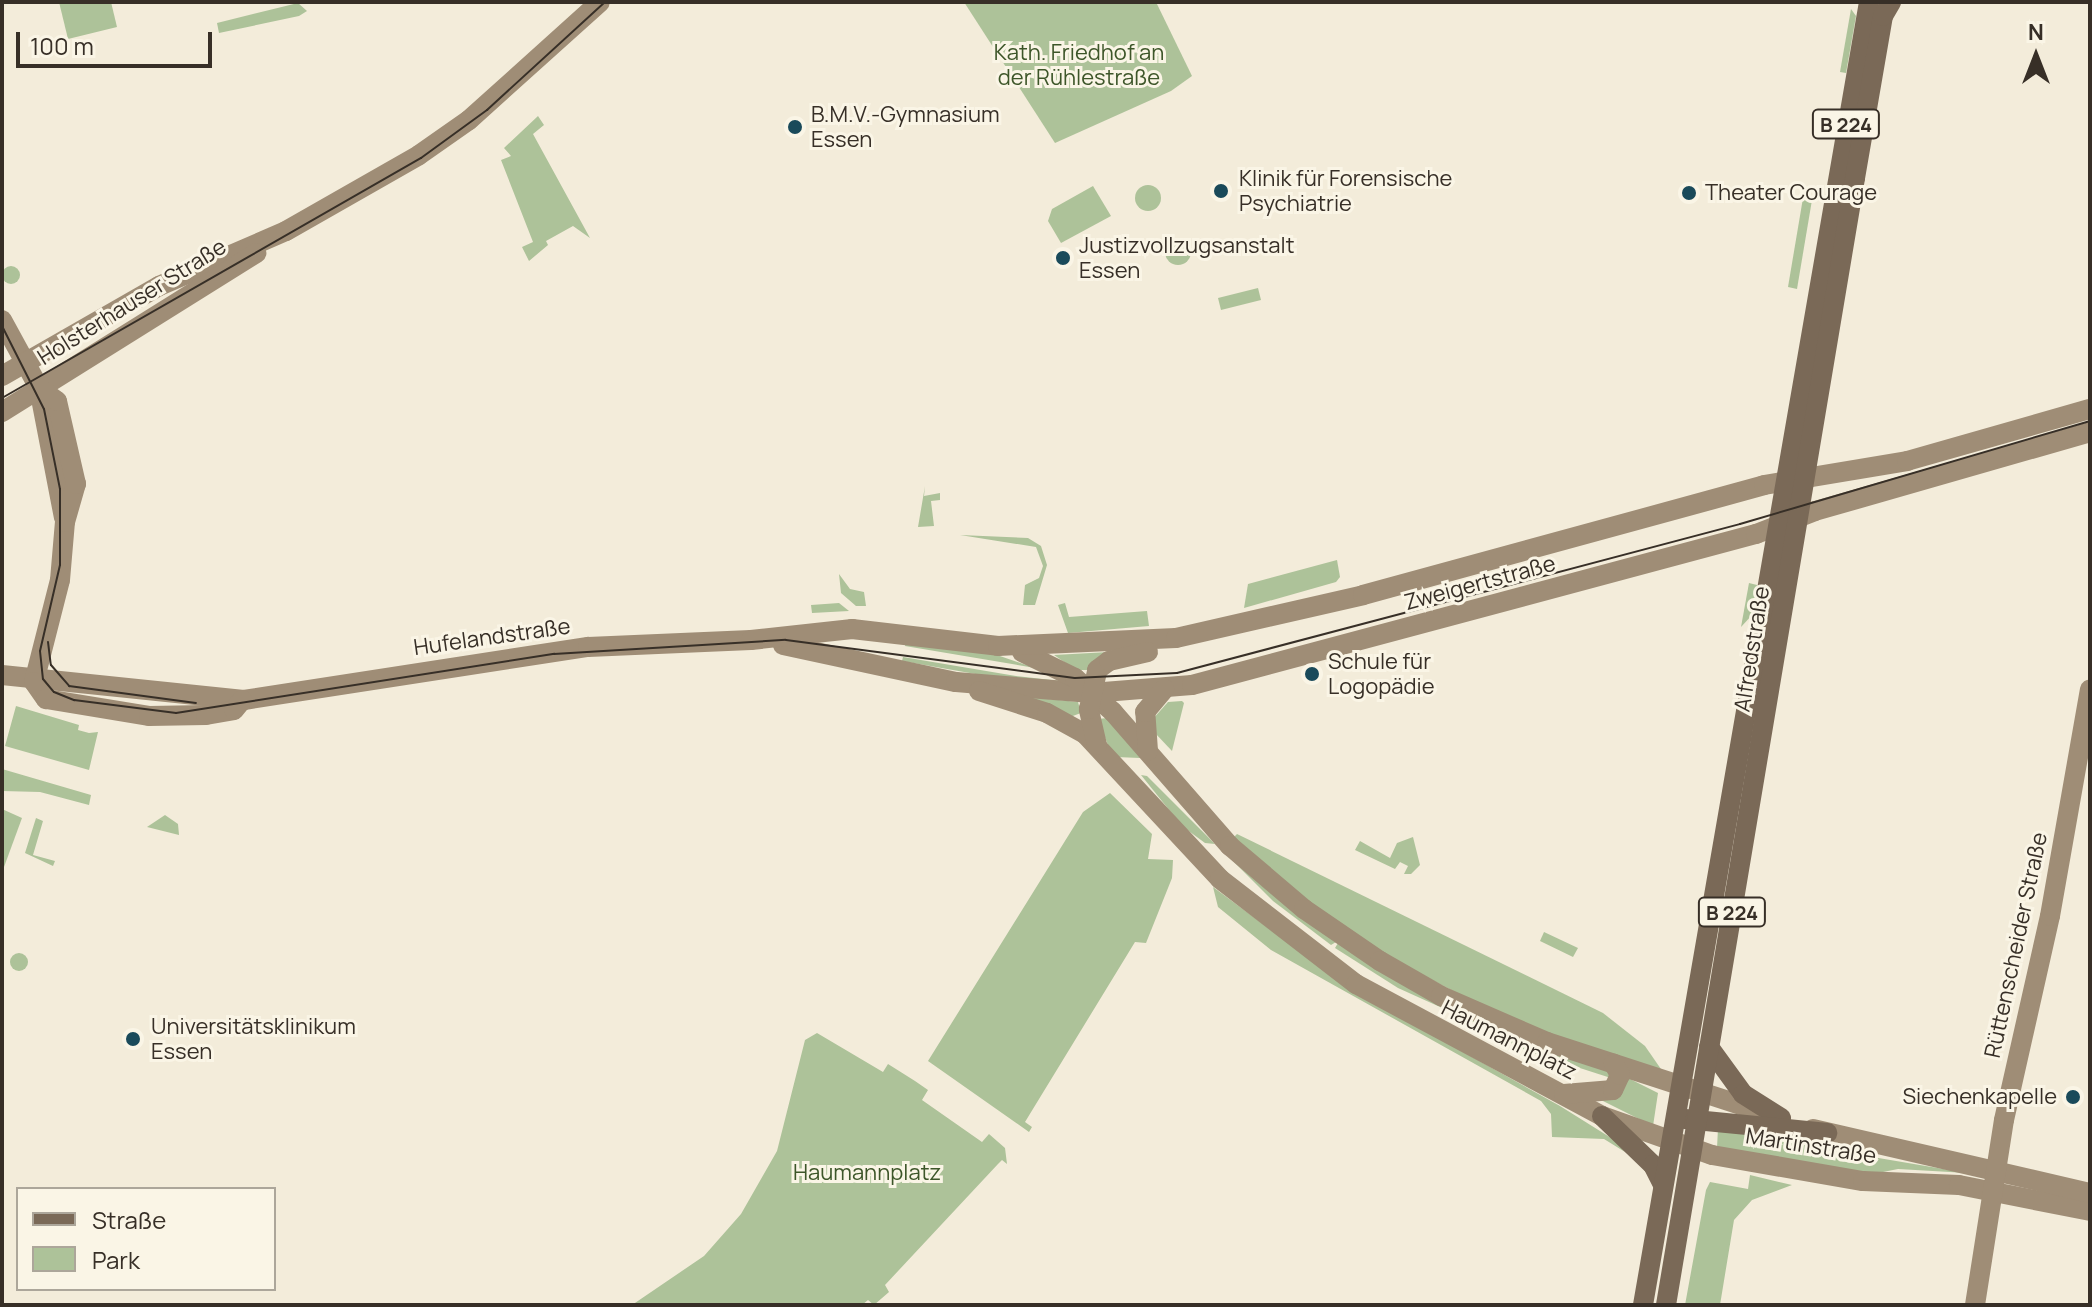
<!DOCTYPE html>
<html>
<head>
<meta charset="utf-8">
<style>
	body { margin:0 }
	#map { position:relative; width:2092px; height:1307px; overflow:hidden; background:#f3ecda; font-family:Manrope,sans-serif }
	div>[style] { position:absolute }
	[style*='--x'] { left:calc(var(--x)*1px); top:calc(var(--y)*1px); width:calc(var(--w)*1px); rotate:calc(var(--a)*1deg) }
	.green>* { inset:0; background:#adc299 }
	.round { border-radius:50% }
	.secondary>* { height:20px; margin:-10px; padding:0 10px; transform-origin:10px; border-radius:10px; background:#9f8d76 }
	.primary>* { height:20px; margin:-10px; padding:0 10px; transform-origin:10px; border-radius:10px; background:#7a6957 }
	.tram>* { height:2px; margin:-1px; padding:0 1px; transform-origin:1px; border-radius:1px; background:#372f27 }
	.dots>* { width:22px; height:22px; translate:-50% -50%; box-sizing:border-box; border:4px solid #faf5e6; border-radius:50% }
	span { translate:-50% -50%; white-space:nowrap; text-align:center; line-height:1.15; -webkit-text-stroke:6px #faf5e6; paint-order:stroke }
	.shield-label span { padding:2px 6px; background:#faf5e6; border:2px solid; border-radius:6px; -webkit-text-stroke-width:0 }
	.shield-label { font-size:20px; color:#372f27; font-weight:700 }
	.park-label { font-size:22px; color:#3d5629 }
	.poi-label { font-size:22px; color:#372f27 }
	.left { translate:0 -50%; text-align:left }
	.right { translate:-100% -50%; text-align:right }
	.street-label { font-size:22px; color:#372f27 }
	.frame { position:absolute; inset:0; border:4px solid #372f27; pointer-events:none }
	.legend { position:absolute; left:16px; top:1187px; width:260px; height:104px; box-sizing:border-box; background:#faf5e6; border:2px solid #aca69a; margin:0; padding:10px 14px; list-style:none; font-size:24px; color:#372f27 }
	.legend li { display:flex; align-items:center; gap:16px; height:40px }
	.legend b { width:40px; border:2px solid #aca69a }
	.north { position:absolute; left:1996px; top:16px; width:80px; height:80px; -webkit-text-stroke:6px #faf5e6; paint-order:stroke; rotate:0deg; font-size:22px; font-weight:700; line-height:32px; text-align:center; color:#372f27 }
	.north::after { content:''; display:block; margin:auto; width:28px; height:36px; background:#372f27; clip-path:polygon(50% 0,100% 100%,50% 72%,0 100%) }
	.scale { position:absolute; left:16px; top:32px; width:196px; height:36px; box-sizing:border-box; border:4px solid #372f27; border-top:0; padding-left:10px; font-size:24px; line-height:28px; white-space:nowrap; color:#372f27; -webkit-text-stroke:6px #faf5e6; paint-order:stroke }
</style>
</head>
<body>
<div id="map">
	<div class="green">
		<i style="clip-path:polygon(59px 2px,111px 2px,117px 27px,68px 39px)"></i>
		<i style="clip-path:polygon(964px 2px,1156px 2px,1192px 76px,1171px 91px,1055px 143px)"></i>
		<i style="clip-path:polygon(298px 3px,307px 11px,299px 16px,219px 33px,217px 23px)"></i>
		<i style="clip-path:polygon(1851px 9px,1856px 16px,1846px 73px,1840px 72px)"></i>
		<i style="clip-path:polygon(538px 116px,544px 125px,533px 134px,590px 238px,573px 226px,546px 241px,548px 245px,529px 261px,522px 247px,533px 242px,501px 160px,511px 156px,504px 148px)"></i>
		<i class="round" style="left:1135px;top:185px;width:26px;height:26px"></i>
		<i style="clip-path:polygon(1093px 186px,1111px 216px,1061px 243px,1048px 221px,1052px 209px)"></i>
		<i style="clip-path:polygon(1803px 198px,1812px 200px,1797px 289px,1788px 287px)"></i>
		<i class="round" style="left:1165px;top:239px;width:26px;height:26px"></i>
		<i class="round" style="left:2px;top:266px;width:18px;height:18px"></i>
		<i style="clip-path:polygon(1258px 288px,1261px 300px,1221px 310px,1218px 298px)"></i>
		<i style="clip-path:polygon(925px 486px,924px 496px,940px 493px,940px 500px,931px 501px,934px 526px,918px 527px)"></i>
		<i style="clip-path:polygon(960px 535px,1028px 538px,1041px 546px,1047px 565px,1035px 605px,1023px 605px,1025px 585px,1039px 578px,1043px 566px,1036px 547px)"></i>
		<i style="clip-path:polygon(1337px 560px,1340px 577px,1336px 582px,1244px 608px,1248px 584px)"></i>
		<i style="clip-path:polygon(839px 574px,850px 589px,864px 592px,866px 606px,856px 606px,841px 593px)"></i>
		<i style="clip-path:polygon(1749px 583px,1757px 585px,1753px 614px,1741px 627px)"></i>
		<i style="clip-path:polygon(839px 603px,849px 611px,812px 613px,811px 605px)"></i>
		<i style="clip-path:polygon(1065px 603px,1069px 617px,1147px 611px,1149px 626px,1068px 633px,1058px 605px)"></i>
		<i style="clip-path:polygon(906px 641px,997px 655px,1035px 668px,905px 646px)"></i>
		<i style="clip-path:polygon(1109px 652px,1090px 670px,1076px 670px,1054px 655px)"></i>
		<i style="clip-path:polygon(903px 657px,1016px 676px,1061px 681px,1015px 681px,902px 661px)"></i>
		<i style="clip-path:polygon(1029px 697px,1078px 702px,1081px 713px,1070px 717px)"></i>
		<i style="clip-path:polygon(1182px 701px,1184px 703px,1172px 751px,1155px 733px,1152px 720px,1168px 702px)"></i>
		<i style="clip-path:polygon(16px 706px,79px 725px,78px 730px,89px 733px,98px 732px,89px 770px,5px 746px)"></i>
		<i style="clip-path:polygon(1107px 718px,1140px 756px,1140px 758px,1116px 757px,1109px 748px,1098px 719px)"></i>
		<i style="clip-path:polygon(2px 769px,91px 795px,89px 805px,40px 792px,2px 791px)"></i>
		<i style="clip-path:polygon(1141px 775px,1147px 776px,1215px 844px,1205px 843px,1182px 826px)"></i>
		<i style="clip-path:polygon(1110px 793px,1152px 834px,1148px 859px,1173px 860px,1172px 878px,1146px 943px,1135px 942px,1025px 1122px,1032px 1127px,1029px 1132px,928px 1061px,1083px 812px)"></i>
		<i style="clip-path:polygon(2px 809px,22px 818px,4px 867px,2px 866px)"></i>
		<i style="clip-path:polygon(165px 815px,178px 824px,179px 835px,147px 827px)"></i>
		<i style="clip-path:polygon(36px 818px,43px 821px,33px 855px,55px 861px,53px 866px,25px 853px)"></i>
		<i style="clip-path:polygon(1237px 834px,1603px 1013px,1645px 1046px,1663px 1072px,1511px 1021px,1382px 954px,1274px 877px,1233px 838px)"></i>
		<i style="clip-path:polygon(1413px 837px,1420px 865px,1411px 874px,1404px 874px,1408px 866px,1400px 862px,1395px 869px,1355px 850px,1360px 841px,1390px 858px,1397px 843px)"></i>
		<i style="clip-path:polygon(1222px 850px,1336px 942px,1331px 945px,1273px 901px)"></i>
		<i style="clip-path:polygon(1213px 887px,1352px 990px,1560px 1106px,1616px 1141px,1625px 1152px,1604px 1139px,1552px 1137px,1551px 1114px,1541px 1101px,1271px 950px,1218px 907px)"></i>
		<i style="clip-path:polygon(1544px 932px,1578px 948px,1573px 957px,1540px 941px)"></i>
		<i style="clip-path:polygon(1338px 943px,1503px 1033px,1502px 1035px,1398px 988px,1335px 948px)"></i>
		<i class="round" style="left:10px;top:953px;width:18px;height:18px"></i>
		<i style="clip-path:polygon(817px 1033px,883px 1072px,888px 1064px,915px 1081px,928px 1090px,922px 1100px,982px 1142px,989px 1134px,1005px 1148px,1007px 1164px,1002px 1160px,998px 1164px,885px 1285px,889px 1292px,874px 1305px,868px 1300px,862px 1305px,632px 1305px,704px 1256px,741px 1214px,777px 1151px,805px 1040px)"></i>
		<i style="clip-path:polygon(1506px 1033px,1612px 1072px,1614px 1079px,1527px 1051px,1503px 1039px)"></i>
		<i style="clip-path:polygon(1626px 1077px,1658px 1093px,1653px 1126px,1601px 1100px)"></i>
		<i style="clip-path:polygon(1718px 1128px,1849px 1153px,1967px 1173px,1898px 1169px,1863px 1176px,1717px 1148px)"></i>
		<i style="clip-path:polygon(1750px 1175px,1792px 1185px,1752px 1200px,1734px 1220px,1720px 1305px,1685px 1305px,1706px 1190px,1710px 1182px,1748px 1189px)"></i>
	</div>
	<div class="secondary">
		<i style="--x:2;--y:320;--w:77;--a:61.4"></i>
		<i style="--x:39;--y:388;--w:132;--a:79.1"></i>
		<i style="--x:2;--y:376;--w:181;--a:-29.8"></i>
		<i style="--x:159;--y:286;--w:138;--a:-23.4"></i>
		<i style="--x:286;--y:231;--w:153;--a:-29.7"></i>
		<i style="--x:419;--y:155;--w:61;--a:-35"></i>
		<i style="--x:469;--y:120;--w:176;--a:-42"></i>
		<i style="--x:2;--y:412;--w:300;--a:-32"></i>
		<i style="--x:783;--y:645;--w:177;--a:12.1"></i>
		<i style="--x:956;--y:682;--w:135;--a:4.7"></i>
		<i style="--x:1091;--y:693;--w:101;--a:-4.5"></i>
		<i style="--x:1192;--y:685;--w:584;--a:-14.99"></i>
		<i style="--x:1756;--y:534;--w:63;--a:-21.3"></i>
		<i style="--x:1815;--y:511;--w:286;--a:-16"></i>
		<i style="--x:1022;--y:652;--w:59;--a:26.1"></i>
		<i style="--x:1075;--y:678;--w:51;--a:41.8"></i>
		<i style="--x:1113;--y:712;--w:178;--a:48.9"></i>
		<i style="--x:1230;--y:846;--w:97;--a:40.4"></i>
		<i style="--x:1304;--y:909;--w:92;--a:34.4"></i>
		<i style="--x:1380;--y:961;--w:70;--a:29.8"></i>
		<i style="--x:1441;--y:996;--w:116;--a:23.5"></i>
		<i style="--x:1547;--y:1042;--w:232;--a:18"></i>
		<i style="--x:2;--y:675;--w:243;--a:5.9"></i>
		<i style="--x:244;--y:700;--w:348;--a:-8.8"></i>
		<i style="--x:588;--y:647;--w:163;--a:-2.5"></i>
		<i style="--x:751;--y:640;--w:102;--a:-6.2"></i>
		<i style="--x:852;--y:629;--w:147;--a:6.6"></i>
		<i style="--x:998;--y:646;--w:178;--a:-2.6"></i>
		<i style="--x:1176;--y:638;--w:192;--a:-12.9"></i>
		<i style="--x:1363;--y:595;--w:416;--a:-15.3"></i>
		<i style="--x:1764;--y:485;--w:145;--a:-9.5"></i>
		<i style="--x:1907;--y:461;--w:190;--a:-15.9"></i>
		<i style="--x:34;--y:682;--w:105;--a:-75.7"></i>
		<i style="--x:60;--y:580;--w:58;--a:-85.1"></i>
		<i style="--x:65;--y:522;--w:40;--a:-74"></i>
		<i style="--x:76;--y:484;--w:85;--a:-102.9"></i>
		<i style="--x:57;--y:401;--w:22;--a:-144"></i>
		<i style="--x:34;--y:682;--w:21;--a:55"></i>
		<i style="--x:46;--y:699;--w:104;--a:9.4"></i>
		<i style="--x:149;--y:716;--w:57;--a:-1"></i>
		<i style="--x:206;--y:715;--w:28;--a:-10"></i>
		<i style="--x:234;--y:710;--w:13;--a:-51"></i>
		<i style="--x:979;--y:691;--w:71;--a:17.9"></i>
		<i style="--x:1047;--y:713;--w:43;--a:28.9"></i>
		<i style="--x:1085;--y:734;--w:198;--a:47"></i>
		<i style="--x:1220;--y:879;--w:172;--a:37.7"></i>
		<i style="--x:1356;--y:984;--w:279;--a:28.2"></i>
		<i style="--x:1602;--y:1116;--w:117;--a:19.5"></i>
		<i style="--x:1712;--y:1155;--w:153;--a:9.8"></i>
		<i style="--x:1863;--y:1181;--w:96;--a:2.4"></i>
		<i style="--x:1959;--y:1185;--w:134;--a:11.2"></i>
		<i style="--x:1097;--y:745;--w:37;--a:-103"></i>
		<i style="--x:1089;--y:709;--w:40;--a:-78"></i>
		<i style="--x:1097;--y:670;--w:15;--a:-37"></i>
		<i style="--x:1109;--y:661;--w:40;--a:-13"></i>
		<i style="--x:1148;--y:751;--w:39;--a:-94"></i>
		<i style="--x:1145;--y:712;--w:30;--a:-50"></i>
		<i style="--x:1564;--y:1094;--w:49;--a:-4.7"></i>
		<i style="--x:1613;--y:1090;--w:17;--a:-65"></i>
		<i style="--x:1620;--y:1075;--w:13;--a:-119"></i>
		<i style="--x:1813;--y:1129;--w:284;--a:13"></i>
		<i style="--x:1975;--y:1305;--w:187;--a:-81.1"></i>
		<i style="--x:2004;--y:1120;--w:209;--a:-77.3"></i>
		<i style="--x:2050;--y:916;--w:230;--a:-80"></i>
	</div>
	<div class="primary">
		<i style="--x:1709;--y:1047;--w:58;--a:54.1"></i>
		<i style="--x:1743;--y:1094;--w:45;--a:32.3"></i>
		<i style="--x:1602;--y:1116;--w:71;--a:43.9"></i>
		<i style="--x:1653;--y:1165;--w:22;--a:63"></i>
		<i style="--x:1685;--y:1119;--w:143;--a:5.6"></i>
		<i style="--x:1643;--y:1305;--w:1322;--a:-80.16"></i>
		<i style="--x:1666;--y:1305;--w:1143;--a:-80.48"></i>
		<i style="--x:1855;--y:178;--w:164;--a:-80.2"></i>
		<i style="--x:1883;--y:16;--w:16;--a:-60"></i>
	</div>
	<div class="tram">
		<i style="--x:2;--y:326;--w:93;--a:63.2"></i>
		<i style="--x:44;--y:409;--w:82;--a:78.7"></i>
		<i style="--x:60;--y:489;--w:76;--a:90"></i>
		<i style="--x:60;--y:565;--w:88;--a:103.1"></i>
		<i style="--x:40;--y:651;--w:28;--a:84"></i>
		<i style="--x:43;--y:679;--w:17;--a:50"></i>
		<i style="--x:54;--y:692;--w:22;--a:22"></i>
		<i style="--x:74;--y:700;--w:103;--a:7.3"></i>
		<i style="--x:176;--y:713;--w:383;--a:-8.9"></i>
		<i style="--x:554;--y:654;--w:232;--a:-3.5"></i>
		<i style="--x:786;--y:640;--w:291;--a:7.5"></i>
		<i style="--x:1075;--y:678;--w:102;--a:-2.8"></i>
		<i style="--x:1177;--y:673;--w:582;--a:-14.82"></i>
		<i style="--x:1740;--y:524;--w:365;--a:-16.4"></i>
		<i style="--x:2;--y:398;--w:483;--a:-29.8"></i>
		<i style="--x:421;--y:158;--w:82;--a:-36"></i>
		<i style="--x:487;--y:110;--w:160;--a:-42.5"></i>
		<i style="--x:48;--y:642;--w:23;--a:83"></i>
		<i style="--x:51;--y:665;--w:28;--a:49"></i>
		<i style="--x:69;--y:686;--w:128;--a:7.6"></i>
	</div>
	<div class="dots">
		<i style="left:795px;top:127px;background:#1a4a5a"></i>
		<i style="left:1221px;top:191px;background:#1a4a5a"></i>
		<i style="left:1689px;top:193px;background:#1a4a5a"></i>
		<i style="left:1063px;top:258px;background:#1a4a5a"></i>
		<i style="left:1312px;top:674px;background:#1a4a5a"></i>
		<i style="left:133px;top:1039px;background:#1a4a5a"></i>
		<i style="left:2073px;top:1097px;background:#1a4a5a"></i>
	</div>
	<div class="shield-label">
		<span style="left:1846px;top:124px">B 224</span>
		<span style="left:1732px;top:912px">B 224</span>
	</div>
	<div class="park-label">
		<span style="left:1079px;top:65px">Kath. Friedhof an<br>der Rühlestraße</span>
		<span style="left:867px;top:1173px">Haumannplatz</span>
	</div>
	<div class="poi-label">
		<span class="left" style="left:811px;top:127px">B.M.V.-Gymnasium<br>Essen</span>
		<span class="left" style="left:1239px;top:191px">Klinik für Forensische<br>Psychiatrie</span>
		<span class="left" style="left:1705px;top:193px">Theater Courage</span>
		<span class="left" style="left:1079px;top:258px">Justizvollzugsanstalt<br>Essen</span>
		<span class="left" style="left:1328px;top:674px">Schule für<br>Logopädie</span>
		<span class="left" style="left:151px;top:1039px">Universitätsklinikum<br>Essen</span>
		<span class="right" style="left:2057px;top:1097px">Siechenkapelle</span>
	</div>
	<div class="street-label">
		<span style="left:132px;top:302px;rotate:-32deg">Holsterhauser Straße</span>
		<span style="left:1480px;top:583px;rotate:-15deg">Zweigertstraße</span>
		<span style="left:492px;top:637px;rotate:-8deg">Hufelandstraße</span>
		<span style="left:1752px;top:649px;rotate:-81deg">Alfredstraße</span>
		<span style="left:2016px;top:945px;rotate:-78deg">Rüttenscheider Straße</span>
		<span style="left:1509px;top:1040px;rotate:27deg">Haumannplatz</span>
		<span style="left:1811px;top:1146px;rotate:9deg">Martinstraße</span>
	</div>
	<div class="frame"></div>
	<ul class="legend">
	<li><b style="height:10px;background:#7a6957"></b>Straße</li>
	<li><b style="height:22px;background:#adc299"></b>Park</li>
	</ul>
	<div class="north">N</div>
	<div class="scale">100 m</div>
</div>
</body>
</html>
